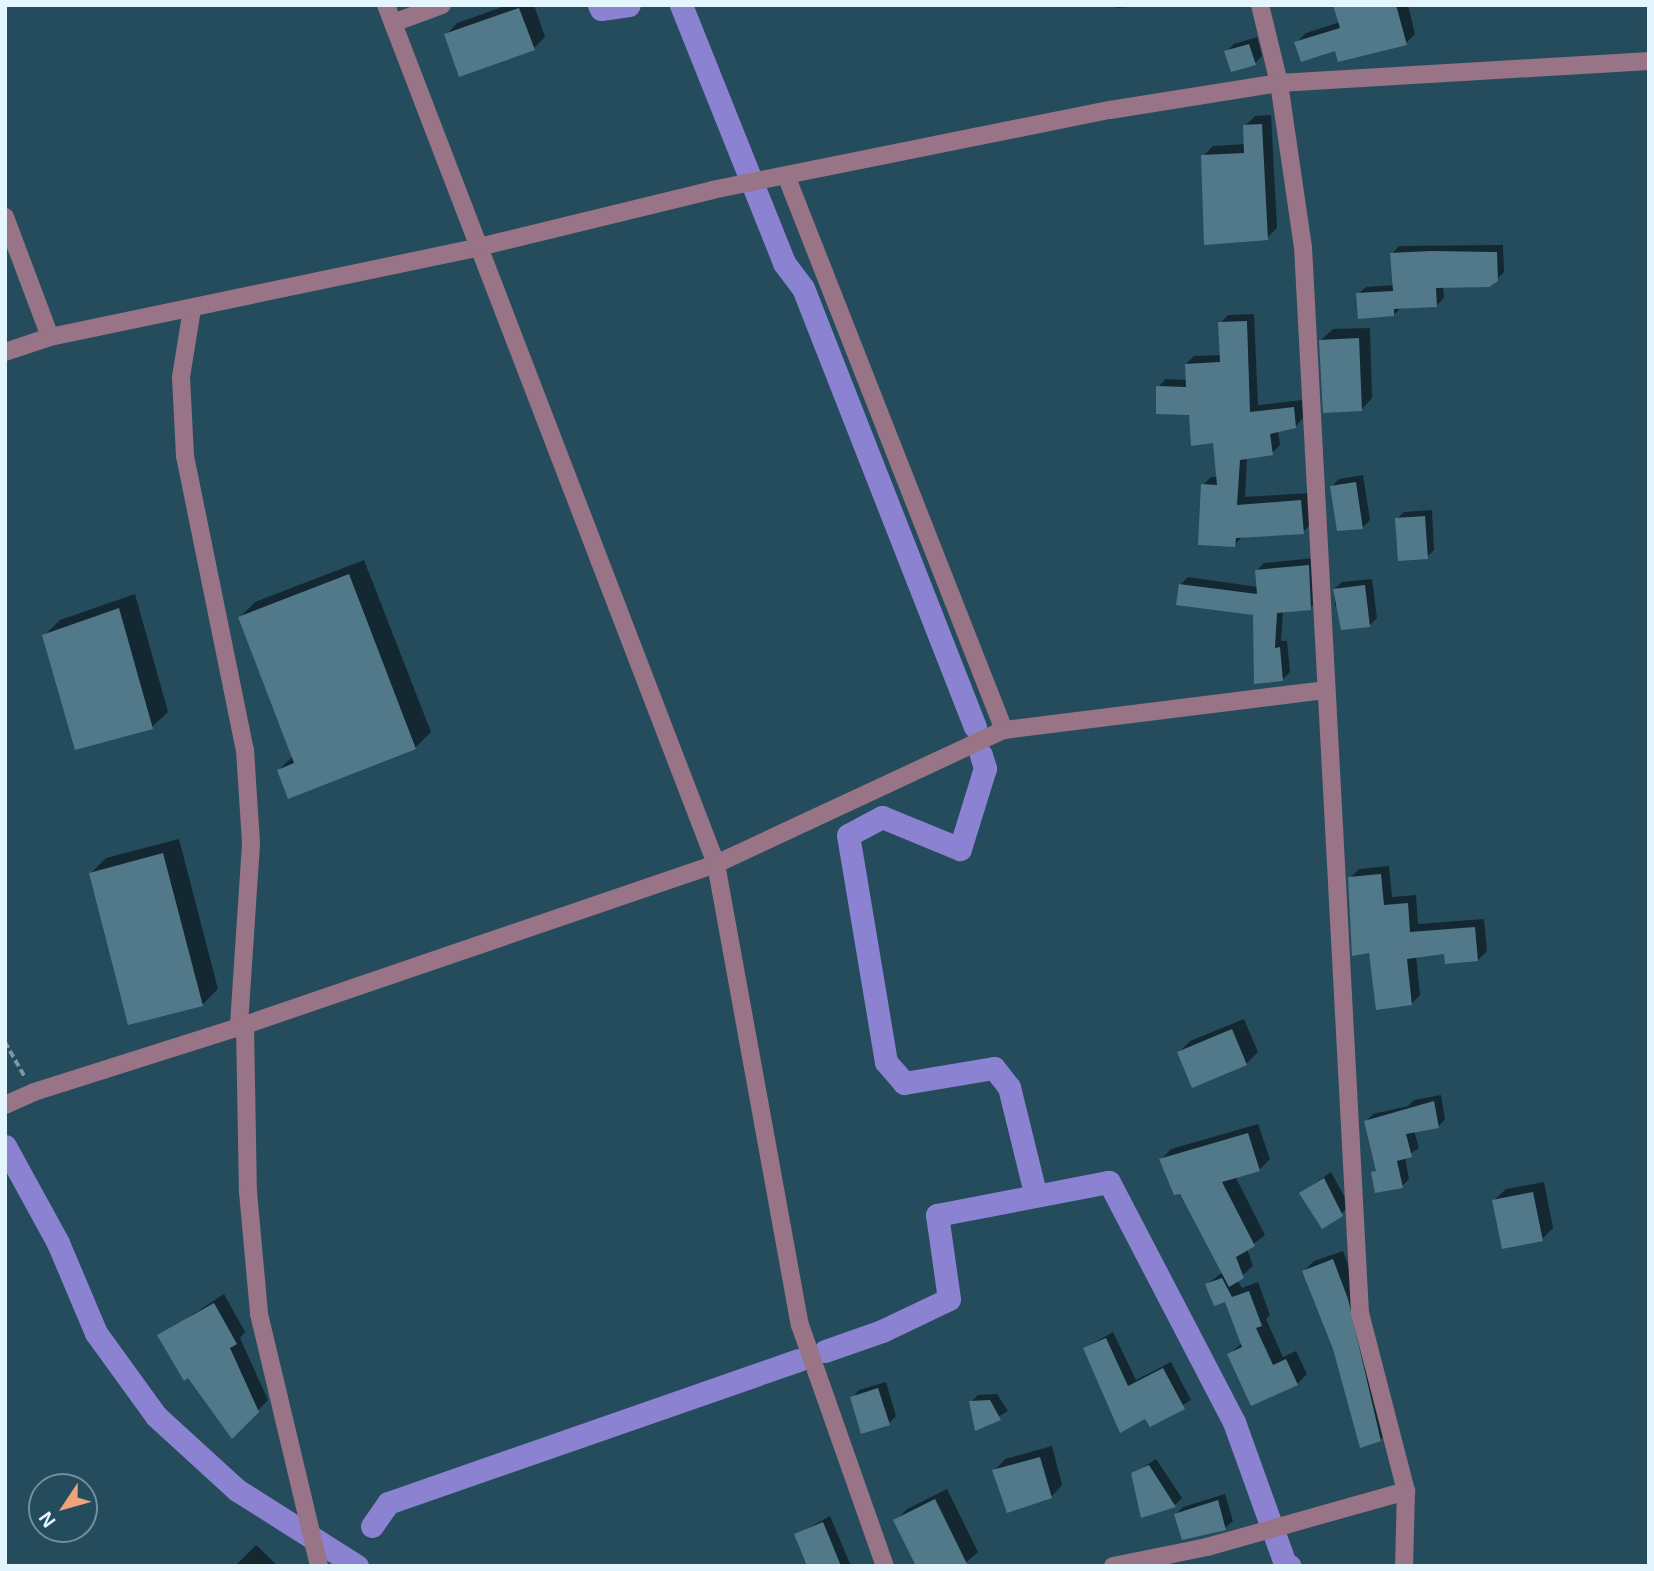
<!DOCTYPE html>
<html>
<head>
<meta charset="utf-8">
<style>
	body { margin:0 }
	#map { position:relative; width:1654px; height:1571px; overflow:hidden; background:#254c5c; font-family:Helvetica,sans-serif }
	div>[style] { position:absolute }
	[style*='--x'] { left:calc(var(--x)*1px); top:calc(var(--y)*1px); width:calc(var(--w)*1px); rotate:calc(var(--a)*1deg) }
	.shadow>* { inset:0; background:#0007 }
	.canal>* { height:23px; margin:-11.5px; padding:0 11.5px; transform-origin:11.5px; border-radius:11.5px; background:#8b83d1 }
	.building>* { inset:0; background:#52798a }
	.path>* { height:3.5px; margin-top:-1.75px; transform-origin:0; background:repeating-linear-gradient(90deg,#7b98a5 0 7px,transparent 0 10.5px) }
	.minor>* { height:18px; margin:-9px; padding:0 9px; transform-origin:9px; border-radius:9px; background:#987486 }
	span { translate:-50% -50%; white-space:nowrap; text-align:center; line-height:1.15; -webkit-text-stroke:5px #254c5c; paint-order:stroke }
	.frame { position:absolute; inset:0; border:7px solid #e4f5fd; pointer-events:none }
	.north { position:absolute; left:28px; top:1473px; width:70px; height:70px; box-sizing:border-box; background:#254c5c; border:2px solid #71909c; border-radius:50%; rotate:234deg; font-size:19px; font-weight:700; line-height:28px; text-align:center; color:#e4f5fd }
	.north::after { content:''; display:block; margin:auto; width:24px; height:32px; background:#f0a27a; clip-path:polygon(50% 0,100% 100%,50% 72%,0 100%) }
</style>
</head>
<body>
<div id="map">
	<div class="shadow">
		<i style="clip-path:polygon(508px 5px,534px 5px,545px 37px,534px 48px,446px 35px,457px 23px)"></i>
		<i style="clip-path:polygon(1116px 5px,1156px 5px,1116px 8px)"></i>
		<i style="clip-path:polygon(1335px 5px,1408px 5px,1415px 34px,1406px 43px,1336px 48px,1296px 43px,1306px 33px,1340px 22px)"></i>
		<i style="clip-path:polygon(1257px 37px,1262px 56px,1255px 63px,1226px 52px,1234px 44px)"></i>
		<i style="clip-path:polygon(1271px 115px,1277px 228px,1267px 238px,1203px 156px,1213px 146px,1246px 144px,1245px 126px,1255px 116px)"></i>
		<i style="clip-path:polygon(1503px 245px,1504px 272px,1496px 280px,1443px 286px,1444px 298px,1437px 305px,1402px 307px,1393px 315px,1358px 294px,1366px 287px,1394px 285px,1392px 254px,1399px 246px)"></i>
		<i style="clip-path:polygon(1254px 314px,1258px 405px,1302px 400px,1303px 418px,1295px 427px,1278px 431px,1280px 445px,1272px 453px,1247px 457px,1245px 497px,1309px 493px,1311px 524px,1303px 532px,1242px 537px,1234px 545px,1203px 485px,1211px 477px,1218px 477px,1215px 441px,1158px 387px,1166px 379px,1187px 380px,1186px 364px,1194px 356px,1221px 355px,1220px 323px,1228px 315px)"></i>
		<i style="clip-path:polygon(1370px 328px,1372px 398px,1361px 410px,1321px 340px,1333px 329px)"></i>
		<i style="clip-path:polygon(1363px 475px,1370px 520px,1362px 528px,1332px 486px,1339px 479px)"></i>
		<i style="clip-path:polygon(1432px 510px,1434px 550px,1427px 557px,1397px 519px,1404px 512px)"></i>
		<i style="clip-path:polygon(1315px 558px,1318px 601px,1310px 608px,1283px 611px,1281px 641px,1287px 641px,1290px 672px,1282px 680px,1254px 614px,1180px 585px,1188px 577px,1258px 587px,1257px 570px,1264px 563px)"></i>
		<i style="clip-path:polygon(364px 560px,431px 732px,415px 748px,279px 770px,293px 756px,240px 617px,255px 602px)"></i>
		<i style="clip-path:polygon(1372px 579px,1377px 618px,1370px 625px,1335px 606px,1334px 589px,1342px 582px)"></i>
		<i style="clip-path:polygon(135px 594px,168px 712px,152px 727px,44px 636px,60px 620px)"></i>
		<i style="clip-path:polygon(179px 839px,218px 989px,202px 1005px,91px 873px,106px 858px)"></i>
		<i style="clip-path:polygon(1389px 866px,1392px 897px,1416px 895px,1418px 924px,1484px 919px,1487px 951px,1478px 960px,1445px 952px,1416px 956px,1420px 995px,1411px 1004px,1370px 952px,1350px 878px,1359px 869px)"></i>
		<i style="clip-path:polygon(1244px 1019px,1258px 1052px,1246px 1064px,1179px 1052px,1190px 1041px)"></i>
		<i style="clip-path:polygon(1441px 1095px,1445px 1119px,1438px 1127px,1414px 1131px,1419px 1148px,1405px 1157px,1409px 1179px,1402px 1186px,1373px 1173px,1377px 1169px,1366px 1122px,1373px 1114px,1408px 1106px,1414px 1100px)"></i>
		<i style="clip-path:polygon(1258px 1124px,1270px 1159px,1260px 1169px,1235px 1176px,1265px 1235px,1247px 1249px,1253px 1266px,1237px 1280px,1242px 1288px,1258px 1282px,1270px 1315px,1266px 1319px,1283px 1357px,1296px 1351px,1307px 1374px,1297px 1384px,1229px 1354px,1242px 1343px,1226px 1299px,1207px 1284px,1223px 1272px,1161px 1160px,1171px 1149px)"></i>
		<i style="clip-path:polygon(1331px 1172px,1350px 1207px,1322px 1227px,1301px 1193px)"></i>
		<i style="clip-path:polygon(1544px 1182px,1553px 1228px,1542px 1239px,1494px 1200px,1506px 1189px)"></i>
		<i style="clip-path:polygon(1343px 1251px,1357px 1289px,1390px 1430px,1380px 1440px,1334px 1349px,1304px 1271px,1314px 1261px)"></i>
		<i style="clip-path:polygon(224px 1294px,245px 1332px,240px 1338px,268px 1400px,232px 1437px,160px 1336px)"></i>
		<i style="clip-path:polygon(1113px 1332px,1136px 1380px,1171px 1362px,1191px 1400px,1150px 1425px,1085px 1348px)"></i>
		<i style="clip-path:polygon(886px 1382px,896px 1416px,889px 1423px,852px 1398px,859px 1390px)"></i>
		<i style="clip-path:polygon(997px 1394px,1008px 1411px,977px 1429px,971px 1402px,978px 1395px)"></i>
		<i style="clip-path:polygon(1052px 1446px,1062px 1485px,1051px 1497px,994px 1471px,1005px 1459px)"></i>
		<i style="clip-path:polygon(1156px 1459px,1182px 1498px,1175px 1505px,1133px 1474px)"></i>
		<i style="clip-path:polygon(947px 1489px,978px 1552px,962px 1566px,895px 1521px,907px 1509px)"></i>
		<i style="clip-path:polygon(1225px 1494px,1233px 1521px,1225px 1528px,1176px 1514px,1183px 1507px)"></i>
		<i style="clip-path:polygon(830px 1516px,851px 1566px,809px 1566px,796px 1535px)"></i>
		<i style="clip-path:polygon(256px 1545px,278px 1566px,235px 1566px)"></i>
	</div>
	<div class="canal">
		<i style="--x:599;--y:5;--w:4;--a:63"></i>
		<i style="--x:601;--y:9;--w:28;--a:-8"></i>
		<i style="--x:681;--y:5;--w:278;--a:68.2"></i>
		<i style="--x:784;--y:263;--w:31;--a:53"></i>
		<i style="--x:803;--y:288;--w:471;--a:68.6"></i>
		<i style="--x:981;--y:755;--w:14;--a:73"></i>
		<i style="--x:985;--y:768;--w:85;--a:107.2"></i>
		<i style="--x:960;--y:849;--w:84;--a:-157.7"></i>
		<i style="--x:882;--y:817;--w:38;--a:152"></i>
		<i style="--x:848;--y:835;--w:230;--a:80.5"></i>
		<i style="--x:886;--y:1062;--w:28;--a:49"></i>
		<i style="--x:904;--y:1083;--w:91;--a:-9.5"></i>
		<i style="--x:994;--y:1068;--w:24;--a:52"></i>
		<i style="--x:1009;--y:1087;--w:109;--a:76.2"></i>
		<i style="--x:5;--y:1146;--w:111;--a:61.3"></i>
		<i style="--x:58;--y:1243;--w:98;--a:67.1"></i>
		<i style="--x:96;--y:1333;--w:102;--a:54.1"></i>
		<i style="--x:156;--y:1416;--w:110;--a:42.4"></i>
		<i style="--x:237;--y:1490;--w:142;--a:32.3"></i>
		<i style="--x:825;--y:1351;--w:60;--a:-19.3"></i>
		<i style="--x:882;--y:1331;--w:74;--a:-25.5"></i>
		<i style="--x:949;--y:1299;--w:85;--a:-98.1"></i>
		<i style="--x:937;--y:1215;--w:175;--a:-10.9"></i>
		<i style="--x:1109;--y:1182;--w:271;--a:62.5"></i>
		<i style="--x:1234;--y:1422;--w:151;--a:70.2"></i>
		<i style="--x:1285;--y:1564;--w:5;--a:22"></i>
		<i style="--x:372;--y:1526;--w:28;--a:-55"></i>
		<i style="--x:388;--y:1503;--w:435;--a:-19.2"></i>
	</div>
	<div class="building">
		<i style="clip-path:polygon(1333px 5px,1396px 5px,1407px 45px,1338px 62px,1335px 51px,1301px 62px,1294px 42px,1340px 28px)"></i>
		<i style="clip-path:polygon(519px 8px,535px 50px,459px 77px,444px 34px)"></i>
		<i style="clip-path:polygon(1249px 44px,1256px 65px,1231px 72px,1224px 51px)"></i>
		<i style="clip-path:polygon(1262px 124px,1268px 240px,1204px 245px,1201px 155px,1244px 153px,1243px 125px)"></i>
		<i style="clip-path:polygon(1431px 251px,1497px 252px,1498px 281px,1489px 287px,1436px 288px,1437px 307px,1394px 309px,1394px 316px,1358px 319px,1356px 293px,1393px 291px,1390px 253px)"></i>
		<i style="clip-path:polygon(1247px 321px,1250px 412px,1294px 407px,1296px 428px,1270px 434px,1273px 455px,1240px 460px,1237px 505px,1301px 500px,1304px 534px,1236px 538px,1235px 547px,1198px 545px,1201px 484px,1217px 485px,1213px 443px,1191px 446px,1189px 415px,1156px 414px,1156px 386px,1186px 387px,1185px 364px,1220px 362px,1218px 322px)"></i>
		<i style="clip-path:polygon(1359px 338px,1362px 411px,1323px 413px,1319px 340px)"></i>
		<i style="clip-path:polygon(1356px 482px,1363px 529px,1337px 531px,1330px 486px)"></i>
		<i style="clip-path:polygon(1425px 516px,1428px 559px,1398px 561px,1395px 518px)"></i>
		<i style="clip-path:polygon(1309px 565px,1311px 610px,1277px 613px,1275px 648px,1280px 647px,1283px 681px,1254px 684px,1253px 615px,1176px 605px,1179px 584px,1257px 594px,1255px 570px)"></i>
		<i style="clip-path:polygon(349px 574px,416px 749px,288px 799px,277px 770px,294px 763px,238px 617px)"></i>
		<i style="clip-path:polygon(1365px 585px,1370px 627px,1341px 630px,1333px 589px)"></i>
		<i style="clip-path:polygon(119px 608px,153px 729px,75px 750px,42px 635px)"></i>
		<i style="clip-path:polygon(163px 853px,203px 1006px,128px 1025px,89px 873px)"></i>
		<i style="clip-path:polygon(1381px 874px,1384px 905px,1408px 903px,1410px 932px,1475px 927px,1478px 961px,1445px 964px,1444px 954px,1407px 959px,1412px 1005px,1376px 1010px,1369px 953px,1352px 956px,1348px 877px)"></i>
		<i style="clip-path:polygon(1232px 1029px,1247px 1065px,1192px 1088px,1177px 1052px)"></i>
		<i style="clip-path:polygon(1434px 1101px,1439px 1128px,1406px 1134px,1412px 1157px,1397px 1161px,1403px 1188px,1375px 1193px,1371px 1172px,1376px 1171px,1364px 1121px)"></i>
		<i style="clip-path:polygon(1248px 1133px,1260px 1171px,1222px 1182px,1255px 1246px,1236px 1257px,1244px 1278px,1229px 1287px,1180px 1194px,1174px 1195px,1159px 1159px)"></i>
		<i style="clip-path:polygon(1324px 1178px,1343px 1216px,1322px 1229px,1299px 1193px)"></i>
		<i style="clip-path:polygon(1533px 1192px,1543px 1241px,1502px 1249px,1492px 1200px)"></i>
		<i style="clip-path:polygon(1333px 1259px,1348px 1299px,1381px 1441px,1360px 1448px,1333px 1349px,1302px 1271px)"></i>
		<i style="clip-path:polygon(1222px 1278px,1232px 1297px,1249px 1291px,1262px 1326px,1256px 1328px,1273px 1365px,1286px 1359px,1298px 1385px,1251px 1406px,1227px 1354px,1242px 1347px,1225px 1302px,1214px 1306px,1205px 1284px)"></i>
		<i style="clip-path:polygon(214px 1303px,237px 1344px,230px 1348px,259px 1412px,232px 1439px,188px 1378px,184px 1381px,157px 1335px)"></i>
		<i style="clip-path:polygon(1106px 1338px,1128px 1386px,1163px 1368px,1185px 1409px,1150px 1427px,1145px 1419px,1120px 1433px,1083px 1348px)"></i>
		<i style="clip-path:polygon(878px 1388px,890px 1425px,861px 1434px,850px 1397px)"></i>
		<i style="clip-path:polygon(990px 1400px,1001px 1420px,975px 1431px,969px 1401px)"></i>
		<i style="clip-path:polygon(1040px 1457px,1052px 1498px,1007px 1513px,992px 1470px)"></i>
		<i style="clip-path:polygon(1149px 1465px,1176px 1507px,1141px 1518px,1131px 1473px)"></i>
		<i style="clip-path:polygon(935px 1499px,968px 1566px,916px 1566px,893px 1520px)"></i>
		<i style="clip-path:polygon(1218px 1500px,1226px 1530px,1182px 1540px,1174px 1514px)"></i>
		<i style="clip-path:polygon(823px 1522px,841px 1566px,807px 1566px,794px 1534px)"></i>
	</div>
	<div class="path">
		<i style="--x:5;--y:1042;--w:40;--a:60.3"></i>
	</div>
	<div class="minor">
		<i style="--x:386;--y:5;--w:920;--a:68.98"></i>
		<i style="--x:716;--y:864;--w:469;--a:79.7"></i>
		<i style="--x:800;--y:1325;--w:256;--a:70.6"></i>
		<i style="--x:1260;--y:5;--w:80;--a:76.3"></i>
		<i style="--x:1279;--y:83;--w:166;--a:81.7"></i>
		<i style="--x:1303;--y:247;--w:1068;--a:86.94"></i>
		<i style="--x:1360;--y:1313;--w:184;--a:75.5"></i>
		<i style="--x:1406;--y:1491;--w:75;--a:91.5"></i>
		<i style="--x:393;--y:23;--w:52;--a:-20.2"></i>
		<i style="--x:787;--y:178;--w:593;--a:68.54"></i>
		<i style="--x:5;--y:217;--w:128;--a:69.4"></i>
		<i style="--x:192;--y:309;--w:69;--a:99.2"></i>
		<i style="--x:181;--y:377;--w:79;--a:87.1"></i>
		<i style="--x:185;--y:456;--w:300;--a:78.5"></i>
		<i style="--x:245;--y:750;--w:94;--a:86.3"></i>
		<i style="--x:251;--y:844;--w:183;--a:93.8"></i>
		<i style="--x:5;--y:352;--w:47;--a:-18.4"></i>
		<i style="--x:50;--y:337;--w:438;--a:-11.8"></i>
		<i style="--x:479;--y:247;--w:240;--a:-13.7"></i>
		<i style="--x:712;--y:190;--w:406;--a:-11.4"></i>
		<i style="--x:1110;--y:110;--w:171;--a:-9.1"></i>
		<i style="--x:1279;--y:83;--w:371;--a:-3.4"></i>
		<i style="--x:245;--y:1025;--w:167;--a:89"></i>
		<i style="--x:248;--y:1192;--w:122;--a:84.8"></i>
		<i style="--x:259;--y:1314;--w:259;--a:76.6"></i>
		<i style="--x:5;--y:1105;--w:32;--a:-24"></i>
		<i style="--x:34;--y:1092;--w:215;--a:-17.6"></i>
		<i style="--x:239;--y:1027;--w:504;--a:-18.87"></i>
		<i style="--x:716;--y:864;--w:318;--a:-25"></i>
		<i style="--x:1004;--y:730;--w:323;--a:-7.1"></i>
		<i style="--x:1113;--y:1566;--w:96;--a:-11.4"></i>
		<i style="--x:1207;--y:1547;--w:207;--a:-15.7"></i>
	</div>
	<div class="frame"></div>
	<div class="north">N</div>
</div>
</body>
</html>
